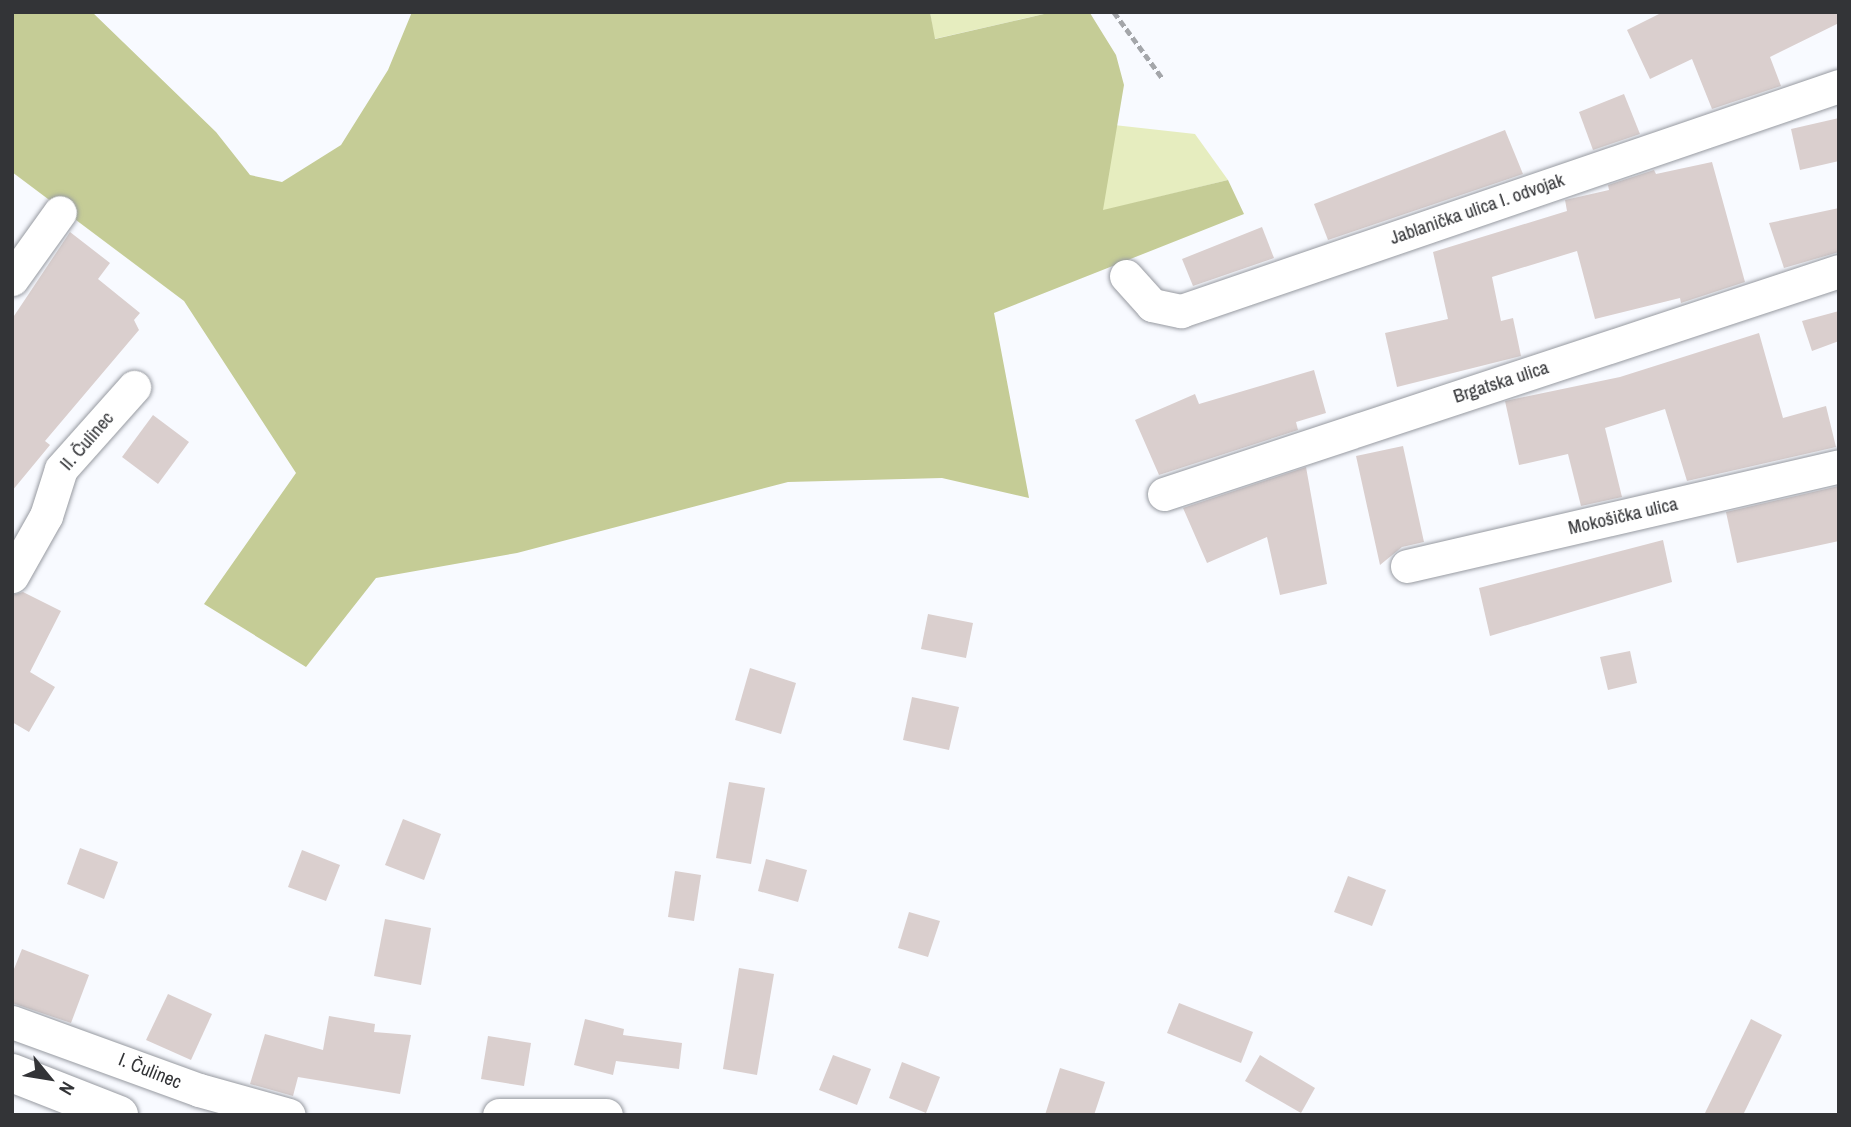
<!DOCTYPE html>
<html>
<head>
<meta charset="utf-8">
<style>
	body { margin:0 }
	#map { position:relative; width:1851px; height:1127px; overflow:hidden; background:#f8faff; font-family:"Archivo Narrow",sans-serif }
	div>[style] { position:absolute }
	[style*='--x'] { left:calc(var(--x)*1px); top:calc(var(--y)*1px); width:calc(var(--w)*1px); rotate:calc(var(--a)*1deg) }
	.green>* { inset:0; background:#e6edbf }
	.forest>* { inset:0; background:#c5cc96 }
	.building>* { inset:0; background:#dacfce }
	.path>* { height:4.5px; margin-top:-2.25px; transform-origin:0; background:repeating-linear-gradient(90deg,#a4a6aa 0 7px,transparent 0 10.5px) }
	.roads { filter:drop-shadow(0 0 2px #979aa1) drop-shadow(0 0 2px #979aa1) }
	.street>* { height:33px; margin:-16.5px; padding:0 16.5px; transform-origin:16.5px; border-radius:16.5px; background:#fff }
	.secondary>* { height:38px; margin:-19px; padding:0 19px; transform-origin:19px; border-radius:19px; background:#fff }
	span { translate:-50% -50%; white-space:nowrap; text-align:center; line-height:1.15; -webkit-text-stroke:5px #fff; paint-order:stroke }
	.street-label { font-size:19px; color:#333437 }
	.frame { position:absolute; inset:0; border:14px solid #333437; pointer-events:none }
	.north { position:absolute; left:14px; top:1043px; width:70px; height:70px; -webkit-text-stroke:5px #fff; paint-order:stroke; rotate:120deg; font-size:19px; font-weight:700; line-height:28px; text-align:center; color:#333437 }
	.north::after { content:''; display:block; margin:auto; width:24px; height:32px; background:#333437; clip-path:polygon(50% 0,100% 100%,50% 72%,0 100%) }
</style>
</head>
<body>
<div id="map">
	<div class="green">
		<i style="clip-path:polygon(930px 12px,1090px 12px,1090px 13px,1044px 14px,934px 39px)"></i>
		<i style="clip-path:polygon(1114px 125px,1195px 134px,1228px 180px,1102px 211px)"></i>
	</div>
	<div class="forest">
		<i style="clip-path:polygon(12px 12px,92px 12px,216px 132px,250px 175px,282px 182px,341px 145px,388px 70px,412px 12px,930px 12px,935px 39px,1044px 14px,1090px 13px,1116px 55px,1124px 85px,1103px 210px,1228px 180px,1244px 214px,994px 313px,1029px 498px,942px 478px,788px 482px,517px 553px,376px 578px,306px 667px,204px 604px,296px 473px,184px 301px,12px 172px)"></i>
	</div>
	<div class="building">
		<i style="clip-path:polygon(1663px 12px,1839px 12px,1839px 23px,1770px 57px,1781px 86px,1712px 109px,1692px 59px,1650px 79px,1627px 30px)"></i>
		<i style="clip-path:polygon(1624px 94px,1640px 134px,1593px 150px,1579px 112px)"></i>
		<i style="clip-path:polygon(1839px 118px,1839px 161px,1800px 170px,1791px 129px)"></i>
		<i style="clip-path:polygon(1505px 130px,1523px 174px,1328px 240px,1314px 204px)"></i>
		<i style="clip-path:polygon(1712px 162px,1745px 282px,1681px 303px,1680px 298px,1595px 319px,1577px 251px,1492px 277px,1501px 321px,1513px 318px,1521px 356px,1397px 387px,1385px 333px,1448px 319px,1433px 252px,1567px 211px,1565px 200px,1609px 190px,1608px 185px,1654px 170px,1656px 174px)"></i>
		<i style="clip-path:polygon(1839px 208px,1839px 252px,1784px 268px,1769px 223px)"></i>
		<i style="clip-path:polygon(1262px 227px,1274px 258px,1193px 286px,1182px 259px)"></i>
		<i style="clip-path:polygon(70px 232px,110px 263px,98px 279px,140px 313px,134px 320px,139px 330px,45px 441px,50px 445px,12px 491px,12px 319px)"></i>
		<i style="clip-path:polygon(1839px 311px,1839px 341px,1812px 351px,1802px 321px)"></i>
		<i style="clip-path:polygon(1759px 333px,1783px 418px,1826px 406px,1836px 447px,1687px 481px,1665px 409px,1605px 428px,1622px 497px,1581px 506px,1568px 454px,1519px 465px,1505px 401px,1620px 377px)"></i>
		<i style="clip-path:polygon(1314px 370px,1326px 413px,1296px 422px,1298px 430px,1159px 475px,1135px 420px,1195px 394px,1199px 404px)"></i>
		<i style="clip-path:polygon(153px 415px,189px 442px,158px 484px,122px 457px)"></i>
		<i style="clip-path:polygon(1403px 446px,1424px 542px,1402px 547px,1380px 565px,1356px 456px)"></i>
		<i style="clip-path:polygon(1306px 467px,1327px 584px,1280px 595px,1267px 537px,1207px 563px,1183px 508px)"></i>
		<i style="clip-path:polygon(1839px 486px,1839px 541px,1737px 563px,1726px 512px)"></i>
		<i style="clip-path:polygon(1663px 540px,1672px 582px,1490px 636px,1479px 588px)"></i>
		<i style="clip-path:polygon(23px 592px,61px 611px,30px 672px,55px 687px,29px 732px,12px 722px,12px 595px)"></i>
		<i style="clip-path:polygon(928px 614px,973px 623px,966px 658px,921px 649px)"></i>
		<i style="clip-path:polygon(1630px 651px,1637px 683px,1608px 690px,1600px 657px)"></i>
		<i style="clip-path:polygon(750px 668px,796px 683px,781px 734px,735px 720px)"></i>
		<i style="clip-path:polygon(912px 697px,959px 707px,949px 750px,903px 740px)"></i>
		<i style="clip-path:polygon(729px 782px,765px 788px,751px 864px,716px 858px)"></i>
		<i style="clip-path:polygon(403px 819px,441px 834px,424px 880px,385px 865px)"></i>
		<i style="clip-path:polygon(80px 848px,118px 862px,104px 899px,67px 884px)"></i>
		<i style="clip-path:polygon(302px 850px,340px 865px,326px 901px,288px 887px)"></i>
		<i style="clip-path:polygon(766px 859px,807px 870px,798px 902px,758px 891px)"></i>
		<i style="clip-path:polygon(675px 871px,701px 875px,694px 921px,668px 917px)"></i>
		<i style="clip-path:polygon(1348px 876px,1386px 890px,1372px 926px,1334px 912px)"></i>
		<i style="clip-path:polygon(909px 912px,940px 921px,928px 957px,898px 948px)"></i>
		<i style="clip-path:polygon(385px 919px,431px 928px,421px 985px,374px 976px)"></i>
		<i style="clip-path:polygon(22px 949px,89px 975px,71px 1023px,12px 1003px,12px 974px)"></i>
		<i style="clip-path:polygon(739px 968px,774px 974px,757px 1075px,723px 1069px)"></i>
		<i style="clip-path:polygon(168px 994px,212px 1014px,191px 1060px,146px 1040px)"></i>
		<i style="clip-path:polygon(1179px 1003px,1253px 1032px,1241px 1063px,1167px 1033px)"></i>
		<i style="clip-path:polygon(329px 1016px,375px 1024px,374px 1032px,411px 1035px,400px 1094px,298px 1077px,293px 1096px,250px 1084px,265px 1034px,323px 1050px)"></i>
		<i style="clip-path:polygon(585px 1019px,624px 1029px,623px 1035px,682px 1043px,679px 1069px,616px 1061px,613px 1075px,574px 1065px)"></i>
		<i style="clip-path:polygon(1751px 1019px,1782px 1035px,1743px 1115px,1704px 1115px)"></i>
		<i style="clip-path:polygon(488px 1036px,531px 1043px,524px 1086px,481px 1079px)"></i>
		<i style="clip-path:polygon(833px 1055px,871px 1069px,857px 1105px,819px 1090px)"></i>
		<i style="clip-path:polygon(1260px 1055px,1315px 1088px,1301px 1113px,1245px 1081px)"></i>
		<i style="clip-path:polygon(902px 1062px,940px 1077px,926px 1113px,889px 1098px)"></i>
		<i style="clip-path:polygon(1060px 1068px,1105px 1082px,1094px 1115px,1045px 1115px)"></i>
	</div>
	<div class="path">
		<i style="--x:1114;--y:12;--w:83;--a:53.8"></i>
	</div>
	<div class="roads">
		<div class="street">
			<i style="--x:1126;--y:276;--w:39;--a:48"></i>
			<i style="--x:1152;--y:305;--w:30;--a:12"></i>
			<i style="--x:1181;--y:311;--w:695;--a:-18.88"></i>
			<i style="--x:12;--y:279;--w:82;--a:-54.4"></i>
			<i style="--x:1164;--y:494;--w:711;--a:-18.28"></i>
			<i style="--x:1407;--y:566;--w:443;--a:-13"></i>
			<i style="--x:12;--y:576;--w:69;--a:-60.5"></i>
			<i style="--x:46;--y:516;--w:49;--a:-72.3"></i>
			<i style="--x:61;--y:469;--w:110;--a:-48.3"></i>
			<i style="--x:12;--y:1022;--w:199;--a:20"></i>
			<i style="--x:199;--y:1090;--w:93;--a:15.5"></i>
			<i style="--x:499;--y:1115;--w:107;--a:0"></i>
		</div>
		<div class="secondary">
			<i style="--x:12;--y:1073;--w:115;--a:21.4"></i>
		</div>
	</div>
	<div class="street-label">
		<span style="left:1477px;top:209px;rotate:-19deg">Jablanička ulica I. odvojak</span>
		<span style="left:1501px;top:382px;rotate:-18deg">Brgatska ulica</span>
		<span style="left:87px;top:441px;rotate:-49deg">II. Čulinec</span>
		<span style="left:1623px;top:516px;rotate:-13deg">Mokošička ulica</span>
		<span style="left:150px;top:1071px;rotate:22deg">I. Čulinec</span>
	</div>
	<div class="frame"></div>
	<div class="north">N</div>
</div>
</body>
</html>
